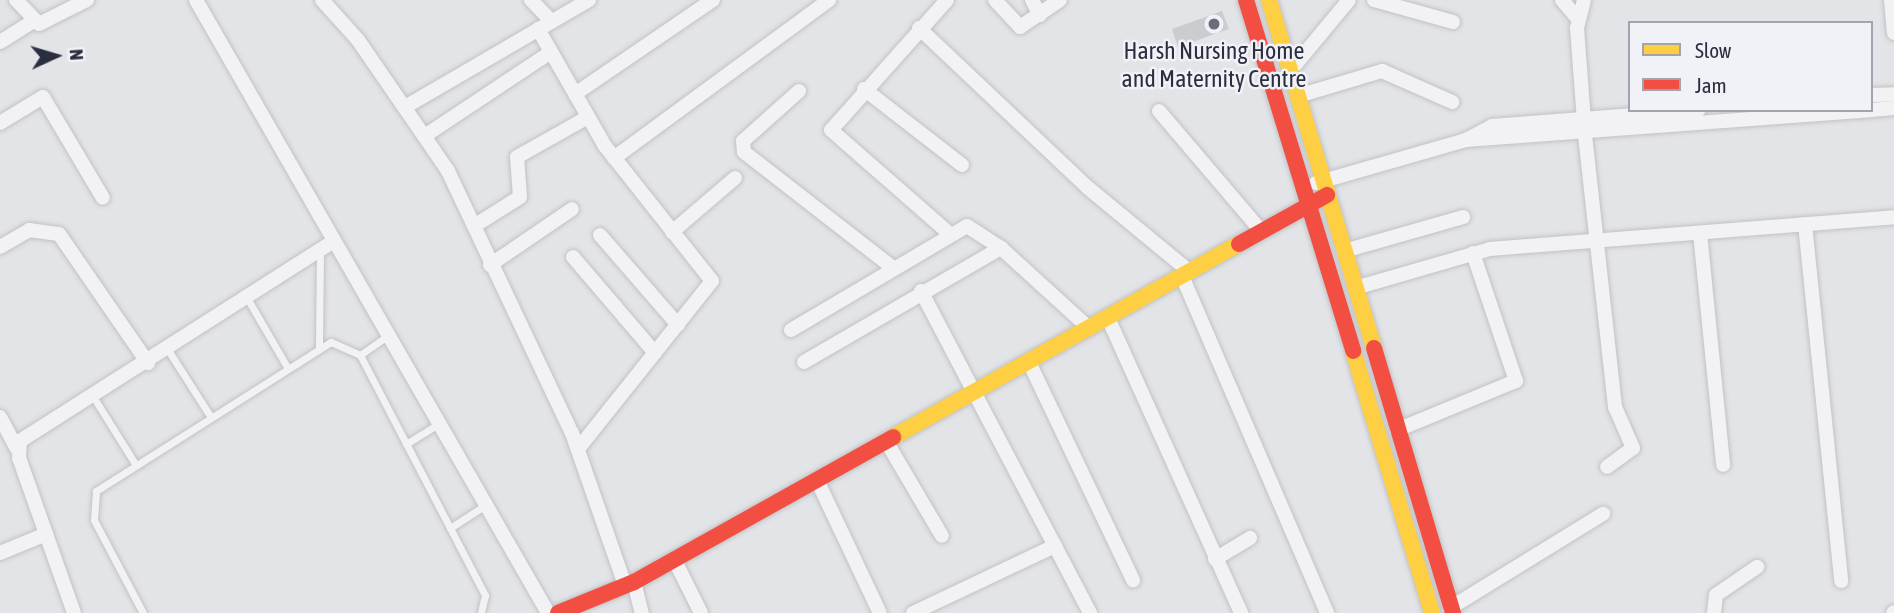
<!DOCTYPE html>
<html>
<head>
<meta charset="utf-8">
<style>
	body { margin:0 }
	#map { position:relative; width:1894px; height:613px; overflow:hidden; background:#e3e4e7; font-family:"Asap Condensed",sans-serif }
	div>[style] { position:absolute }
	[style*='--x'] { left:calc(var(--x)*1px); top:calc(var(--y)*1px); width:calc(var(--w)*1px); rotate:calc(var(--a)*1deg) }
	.building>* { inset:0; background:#cbccd0 }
	.roads { filter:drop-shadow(0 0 2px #c1c2c5) drop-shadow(0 0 2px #c1c2c5) }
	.lane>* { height:7px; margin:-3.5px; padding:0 3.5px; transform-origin:3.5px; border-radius:3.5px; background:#f2f2f5 }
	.street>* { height:14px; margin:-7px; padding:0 7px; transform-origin:7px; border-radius:7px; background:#f2f2f5 }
	.slow>* { height:16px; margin:-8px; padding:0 8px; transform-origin:8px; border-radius:8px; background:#ffcf43 }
	.jam>* { height:16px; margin:-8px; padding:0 8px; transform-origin:8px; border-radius:8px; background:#f24e42 }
	.dots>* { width:19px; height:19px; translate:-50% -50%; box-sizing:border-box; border:4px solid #f1f2f7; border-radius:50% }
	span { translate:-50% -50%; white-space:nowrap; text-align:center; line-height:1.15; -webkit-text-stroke:5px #f1f2f7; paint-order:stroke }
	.poi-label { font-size:24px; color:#2a2f40 }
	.legend { position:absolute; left:1628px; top:21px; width:245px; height:91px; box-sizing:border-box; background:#f1f2f7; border:2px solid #a1a4ae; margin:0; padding:9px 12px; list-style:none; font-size:21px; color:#2a2f40 }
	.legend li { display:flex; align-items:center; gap:14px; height:35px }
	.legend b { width:35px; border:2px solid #a1a4ae }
	.north { position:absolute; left:21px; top:21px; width:70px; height:70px; -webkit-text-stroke:5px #f1f2f7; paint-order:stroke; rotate:86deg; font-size:19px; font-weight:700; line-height:28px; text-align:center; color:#2a2f40 }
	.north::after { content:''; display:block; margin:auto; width:24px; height:32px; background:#2a2f40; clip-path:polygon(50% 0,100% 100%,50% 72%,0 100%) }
</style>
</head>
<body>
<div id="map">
	<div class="building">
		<i style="clip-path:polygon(1222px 11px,1229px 29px,1178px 47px,1172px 29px)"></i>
	</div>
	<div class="roads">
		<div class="lane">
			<i style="--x:247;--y:298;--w:78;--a:59.8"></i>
			<i style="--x:319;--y:345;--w:94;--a:-89.4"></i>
			<i style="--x:168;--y:350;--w:76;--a:57.4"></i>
			<i style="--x:360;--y:355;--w:32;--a:-35"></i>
			<i style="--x:94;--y:398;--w:75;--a:58"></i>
			<i style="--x:406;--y:444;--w:36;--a:-32"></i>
			<i style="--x:450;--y:528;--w:40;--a:-32.9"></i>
			<i style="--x:143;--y:613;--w:105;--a:-117.8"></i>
			<i style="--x:94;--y:520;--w:29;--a:-86"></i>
			<i style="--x:96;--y:491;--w:278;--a:-32.4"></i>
			<i style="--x:331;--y:342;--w:32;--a:24"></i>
			<i style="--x:360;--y:355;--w:271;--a:62.5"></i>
			<i style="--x:485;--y:595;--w:18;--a:103"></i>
		</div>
		<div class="street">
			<i style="--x:16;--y:0;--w:33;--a:46"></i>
			<i style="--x:39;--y:24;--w:54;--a:-26.6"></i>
			<i style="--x:196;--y:0;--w:707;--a:60.13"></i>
			<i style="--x:322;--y:0;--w:54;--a:48"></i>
			<i style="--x:358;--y:40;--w:159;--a:55.5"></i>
			<i style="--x:448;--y:171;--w:290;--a:64.7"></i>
			<i style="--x:572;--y:433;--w:161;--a:70.8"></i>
			<i style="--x:531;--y:0;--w:29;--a:46"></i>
			<i style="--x:947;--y:0;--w:174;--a:131.7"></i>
			<i style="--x:831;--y:130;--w:158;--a:41.2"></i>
			<i style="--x:995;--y:0;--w:37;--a:47"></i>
			<i style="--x:1020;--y:27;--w:48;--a:-34"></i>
			<i style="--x:1032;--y:0;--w:17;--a:62"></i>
			<i style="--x:1374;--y:0;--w:82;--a:15.6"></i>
			<i style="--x:1562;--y:0;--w:23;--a:50"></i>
			<i style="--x:1584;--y:0;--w:29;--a:104"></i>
			<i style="--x:1577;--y:28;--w:107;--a:85.7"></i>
			<i style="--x:1585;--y:135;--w:274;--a:83.7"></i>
			<i style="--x:1615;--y:407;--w:45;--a:66.3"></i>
			<i style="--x:1633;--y:448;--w:32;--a:144"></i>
			<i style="--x:1891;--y:0;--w:33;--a:85"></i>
			<i style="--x:919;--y:28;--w:231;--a:43.4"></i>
			<i style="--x:1087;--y:187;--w:134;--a:39.5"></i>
			<i style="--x:538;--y:29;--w:135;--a:60.2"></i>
			<i style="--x:605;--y:146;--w:172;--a:51.6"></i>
			<i style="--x:712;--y:281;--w:215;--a:128.6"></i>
			<i style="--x:0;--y:42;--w:40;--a:-32"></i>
			<i style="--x:1290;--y:71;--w:92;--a:-50.3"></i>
			<i style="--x:864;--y:89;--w:124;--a:37.8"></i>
			<i style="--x:799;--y:91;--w:75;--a:138.2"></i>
			<i style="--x:743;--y:141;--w:11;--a:85"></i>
			<i style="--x:744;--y:152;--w:189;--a:37.9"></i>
			<i style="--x:575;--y:94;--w:167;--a:-34.3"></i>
			<i style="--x:1871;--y:95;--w:23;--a:-2"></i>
			<i style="--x:1298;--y:96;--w:88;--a:-16.6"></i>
			<i style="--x:1382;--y:71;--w:77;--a:23.9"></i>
			<i style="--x:405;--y:107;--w:213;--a:-30.2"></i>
			<i style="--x:1871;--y:110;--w:23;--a:-5"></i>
			<i style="--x:1159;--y:111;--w:159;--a:49.6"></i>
			<i style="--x:0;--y:123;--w:50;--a:-31.2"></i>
			<i style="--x:43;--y:97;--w:117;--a:59.3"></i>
			<i style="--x:426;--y:135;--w:150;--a:-33.6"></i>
			<i style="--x:1466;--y:140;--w:405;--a:-4.2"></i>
			<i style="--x:614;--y:158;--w:267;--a:-36.3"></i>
			<i style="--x:1316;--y:183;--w:156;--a:-16"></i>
			<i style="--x:1466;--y:140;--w:30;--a:-28"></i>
			<i style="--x:1492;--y:126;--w:207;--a:-4.4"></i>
			<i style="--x:1805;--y:224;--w:359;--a:84.2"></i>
			<i style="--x:474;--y:226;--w:54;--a:-32.2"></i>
			<i style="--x:520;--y:197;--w:40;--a:-94.3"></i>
			<i style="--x:517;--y:157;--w:81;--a:-29.4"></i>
			<i style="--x:672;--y:232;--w:83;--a:-40.6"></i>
			<i style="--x:1700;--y:233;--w:233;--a:84.3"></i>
			<i style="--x:600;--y:235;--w:119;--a:49.1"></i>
			<i style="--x:0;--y:247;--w:34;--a:-30"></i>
			<i style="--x:29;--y:230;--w:30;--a:8"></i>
			<i style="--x:59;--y:234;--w:157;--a:55.4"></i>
			<i style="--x:1344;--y:251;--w:124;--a:-15.9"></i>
			<i style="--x:573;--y:257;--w:126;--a:49.5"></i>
			<i style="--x:490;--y:265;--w:99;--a:-34.3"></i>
			<i style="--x:1182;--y:276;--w:367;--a:66.7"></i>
			<i style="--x:1355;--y:288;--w:141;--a:-16.1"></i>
			<i style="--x:1490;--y:249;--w:405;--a:-4.5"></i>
			<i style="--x:921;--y:291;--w:364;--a:62.3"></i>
			<i style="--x:1108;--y:318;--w:324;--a:65.7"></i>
			<i style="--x:791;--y:330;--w:204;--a:-30.6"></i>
			<i style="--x:967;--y:226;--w:40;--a:32.9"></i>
			<i style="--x:1001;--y:248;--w:119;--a:42.3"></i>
			<i style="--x:804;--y:362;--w:228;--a:-30.1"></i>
			<i style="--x:1029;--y:362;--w:242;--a:64.5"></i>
			<i style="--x:0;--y:417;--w:36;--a:62"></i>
			<i style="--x:1397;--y:430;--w:129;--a:-22.4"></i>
			<i style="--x:1516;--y:381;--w:135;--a:-108.6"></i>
			<i style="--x:886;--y:441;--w:110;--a:59.5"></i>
			<i style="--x:817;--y:480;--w:147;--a:64.7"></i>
			<i style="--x:0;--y:553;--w:50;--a:-22.4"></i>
			<i style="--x:674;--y:559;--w:60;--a:63.4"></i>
			<i style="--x:1215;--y:559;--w:41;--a:-31"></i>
			<i style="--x:634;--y:582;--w:32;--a:76"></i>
			<i style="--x:1450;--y:608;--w:180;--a:-31.6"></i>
			<i style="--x:74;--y:613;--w:164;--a:-109.5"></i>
			<i style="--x:19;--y:458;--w:17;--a:-87"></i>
			<i style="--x:20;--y:441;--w:370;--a:-32.5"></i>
			<i style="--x:913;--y:613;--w:157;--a:-25.3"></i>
			<i style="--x:1714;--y:613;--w:18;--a:-84"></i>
			<i style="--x:1716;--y:595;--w:50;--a:-34.3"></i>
			<i style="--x:1893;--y:613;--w:1;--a:-45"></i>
		</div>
		<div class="slow">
			<i style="--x:1269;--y:0;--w:363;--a:73.2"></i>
			<i style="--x:1353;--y:351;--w:274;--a:73.2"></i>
			<i style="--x:893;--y:437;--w:396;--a:-29.2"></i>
		</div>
		<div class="jam">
			<i style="--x:1246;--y:0;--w:367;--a:73"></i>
			<i style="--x:1239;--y:244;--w:101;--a:-29.1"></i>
			<i style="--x:1374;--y:348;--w:277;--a:73.4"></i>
			<i style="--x:558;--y:613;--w:82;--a:-22.2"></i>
			<i style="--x:634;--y:582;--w:297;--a:-29.2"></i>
		</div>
	</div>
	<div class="dots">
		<i style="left:1214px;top:24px;background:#6b6e7a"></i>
	</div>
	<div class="poi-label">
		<span style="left:1214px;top:65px">Harsh Nursing Home<br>and Maternity Centre</span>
	</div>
	<ul class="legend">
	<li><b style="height:9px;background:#ffcf43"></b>Slow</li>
	<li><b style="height:9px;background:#f24e42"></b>Jam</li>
	</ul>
	<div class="north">N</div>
</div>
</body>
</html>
